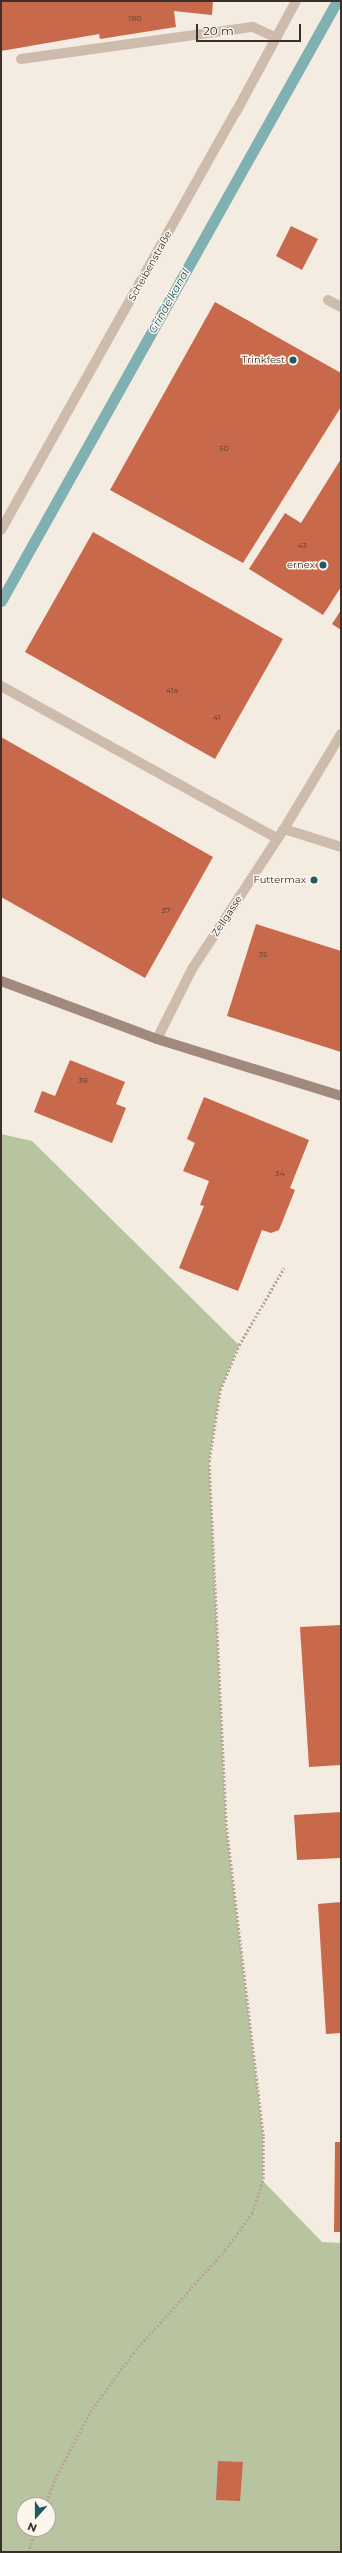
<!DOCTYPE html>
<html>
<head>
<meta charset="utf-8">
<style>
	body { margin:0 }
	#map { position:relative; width:342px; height:2553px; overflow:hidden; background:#f4ebe1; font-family:Montserrat,sans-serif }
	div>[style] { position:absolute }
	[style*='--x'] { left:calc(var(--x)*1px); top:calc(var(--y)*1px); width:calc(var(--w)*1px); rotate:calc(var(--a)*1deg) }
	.green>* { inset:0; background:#b8c4a0 }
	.stream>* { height:11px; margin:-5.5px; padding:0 5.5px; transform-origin:5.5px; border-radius:5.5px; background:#7fb0b2 }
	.building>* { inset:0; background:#c8694b }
	.path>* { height:2.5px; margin-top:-1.25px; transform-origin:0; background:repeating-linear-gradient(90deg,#b9a596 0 2px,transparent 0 4px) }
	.lane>* { height:10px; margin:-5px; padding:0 5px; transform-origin:5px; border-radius:5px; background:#cdbbac }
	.street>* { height:10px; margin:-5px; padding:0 5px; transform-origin:5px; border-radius:5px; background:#cdbbac }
	.secondary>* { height:10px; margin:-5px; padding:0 5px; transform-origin:5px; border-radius:5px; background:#a18a7d }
	.dots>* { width:11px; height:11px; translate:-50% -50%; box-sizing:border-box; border:2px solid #fbf5ee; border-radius:50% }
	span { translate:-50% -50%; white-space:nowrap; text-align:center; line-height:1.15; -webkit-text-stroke:3px #fbf5ee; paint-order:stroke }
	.number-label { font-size:8px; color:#5e3e33 }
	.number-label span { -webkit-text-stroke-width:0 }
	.street-label { font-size:10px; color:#3b302b }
	.poi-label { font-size:10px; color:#3b302b }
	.right { translate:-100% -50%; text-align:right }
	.water-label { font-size:11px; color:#1f5a5e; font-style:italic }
	.frame { position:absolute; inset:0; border:2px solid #3b302b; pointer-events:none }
	.north { position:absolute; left:16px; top:2497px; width:40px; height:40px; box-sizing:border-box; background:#fbf5ee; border:1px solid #aea6a0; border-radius:50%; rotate:201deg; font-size:11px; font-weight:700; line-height:16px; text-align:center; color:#3b302b }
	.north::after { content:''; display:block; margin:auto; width:14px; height:18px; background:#1f5a5e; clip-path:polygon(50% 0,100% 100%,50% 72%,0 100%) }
	.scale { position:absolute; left:196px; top:24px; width:105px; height:18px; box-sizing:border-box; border:2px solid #3b302b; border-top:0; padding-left:5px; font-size:12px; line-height:14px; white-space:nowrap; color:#3b302b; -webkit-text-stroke:3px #fbf5ee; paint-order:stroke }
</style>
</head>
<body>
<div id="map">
	<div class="green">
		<i style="clip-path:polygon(evenodd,1px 1134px,32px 1141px,239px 1345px,220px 1390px,209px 1462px,226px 1826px,263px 2136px,263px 2181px,322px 2242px,341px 2243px,341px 2552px,1px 2552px,1px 1134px,24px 2505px,48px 2505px,48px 2529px,24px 2529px,24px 2505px)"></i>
	</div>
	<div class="stream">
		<i style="--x:1;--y:601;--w:688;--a:-60.75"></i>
	</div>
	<div class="building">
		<i style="clip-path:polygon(1px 1px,213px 1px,212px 15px,174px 11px,176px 27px,100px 39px,99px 34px,1px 51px)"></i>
		<i style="clip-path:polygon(291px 226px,318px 239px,302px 270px,276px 256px)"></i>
		<i style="clip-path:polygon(215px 302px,341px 373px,341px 407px,243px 563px,110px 490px)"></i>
		<i style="clip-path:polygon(341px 459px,341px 587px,323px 615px,249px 569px,285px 513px,301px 523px)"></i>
		<i style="clip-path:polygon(93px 532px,283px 639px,215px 759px,25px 652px)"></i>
		<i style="clip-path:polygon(341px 610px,341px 630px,332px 624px)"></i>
		<i style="clip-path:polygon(1px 737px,213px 857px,145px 978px,1px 897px)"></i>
		<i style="clip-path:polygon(256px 924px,341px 951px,341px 1052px,227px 1016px)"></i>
		<i style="clip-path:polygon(70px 1060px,125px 1082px,116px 1104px,126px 1108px,112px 1143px,34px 1112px,42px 1091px,55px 1096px)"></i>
		<i style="clip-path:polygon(204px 1097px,309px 1140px,290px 1188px,295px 1190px,279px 1230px,271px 1233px,262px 1230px,238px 1291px,179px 1268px,204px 1206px,200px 1205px,209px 1181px,183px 1171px,195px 1143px,187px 1139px)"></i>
		<i style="clip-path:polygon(341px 1625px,341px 1765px,309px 1767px,300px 1627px)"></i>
		<i style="clip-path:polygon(341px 1812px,341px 1858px,297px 1860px,294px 1815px)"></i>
		<i style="clip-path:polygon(341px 1902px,341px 2033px,326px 2034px,318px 1904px)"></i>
		<i style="clip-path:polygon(335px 2142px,341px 2142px,341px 2232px,334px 2232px)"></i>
		<i style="clip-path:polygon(218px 2461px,243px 2462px,240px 2501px,216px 2500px)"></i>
	</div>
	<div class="path">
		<i style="--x:45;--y:2505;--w:28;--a:-69"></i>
		<i style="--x:55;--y:2479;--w:76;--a:-62.4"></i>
		<i style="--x:90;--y:2412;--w:73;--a:-53.9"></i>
		<i style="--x:133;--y:2353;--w:138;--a:-48.2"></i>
		<i style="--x:225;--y:2250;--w:46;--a:-53.9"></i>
		<i style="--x:252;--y:2213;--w:36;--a:-72"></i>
		<i style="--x:263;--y:2179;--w:43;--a:-90"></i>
		<i style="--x:263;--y:2136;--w:312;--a:-96.8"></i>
		<i style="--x:226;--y:1826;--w:364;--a:-92.7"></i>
		<i style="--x:209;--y:1462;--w:73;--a:-81.3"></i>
		<i style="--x:220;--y:1390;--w:49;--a:-67.1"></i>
		<i style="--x:239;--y:1345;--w:89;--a:-59.7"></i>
		<i style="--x:28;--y:2552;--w:24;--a:-71"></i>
	</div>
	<div class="lane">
		<i style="--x:21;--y:59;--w:234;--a:-7.9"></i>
		<i style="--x:253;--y:27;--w:26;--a:25"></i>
		<i style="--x:1;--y:686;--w:316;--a:28.9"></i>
		<i style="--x:284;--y:829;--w:60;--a:17.5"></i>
	</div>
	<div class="street">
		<i style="--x:328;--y:300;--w:15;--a:28"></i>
		<i style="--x:1;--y:530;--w:480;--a:-60.7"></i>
		<i style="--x:236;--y:112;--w:126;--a:-61.6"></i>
		<i style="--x:157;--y:1039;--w:78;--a:-63.4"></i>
		<i style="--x:192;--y:969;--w:168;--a:-56.7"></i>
		<i style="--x:284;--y:829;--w:111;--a:-59"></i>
	</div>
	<div class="secondary">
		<i style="--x:1;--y:981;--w:166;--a:20.4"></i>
		<i style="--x:157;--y:1039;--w:193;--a:17.2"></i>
	</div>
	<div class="dots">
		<i style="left:293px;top:360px;background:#1f5a5e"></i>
		<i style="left:323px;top:565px;background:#1f5a5e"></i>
		<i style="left:314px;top:880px;background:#1f5a5e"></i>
	</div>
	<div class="number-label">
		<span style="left:135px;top:19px">180</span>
		<span style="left:224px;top:449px">50</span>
		<span style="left:302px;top:546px">43</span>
		<span style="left:172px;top:691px">41a</span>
		<span style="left:217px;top:718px">41</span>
		<span style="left:166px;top:911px">37</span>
		<span style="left:263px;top:955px">35</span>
		<span style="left:83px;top:1081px">38</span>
		<span style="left:280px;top:1174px">34</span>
	</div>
	<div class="street-label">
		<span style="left:150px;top:266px;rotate:-61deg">Scheibenstraße</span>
		<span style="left:227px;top:916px;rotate:-57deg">Zellgasse</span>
	</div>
	<div class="poi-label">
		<span class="right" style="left:285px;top:360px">Trinkfest</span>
		<span class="right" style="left:315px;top:565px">ernex</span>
		<span class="right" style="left:306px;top:880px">Futtermax</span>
	</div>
	<div class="water-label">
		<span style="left:169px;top:301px;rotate:-61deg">Grindelkanal</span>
	</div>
	<div class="frame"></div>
	<div class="north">N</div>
	<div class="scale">20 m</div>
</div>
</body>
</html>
